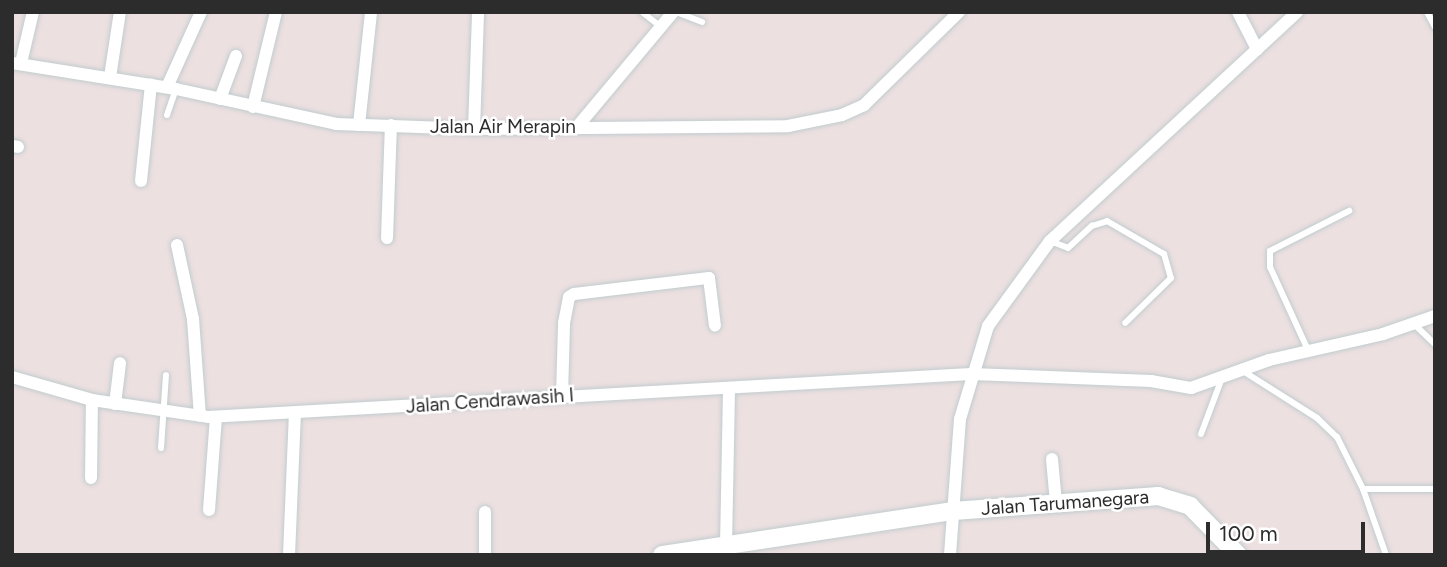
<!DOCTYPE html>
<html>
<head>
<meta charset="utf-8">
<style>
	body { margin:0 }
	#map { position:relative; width:1447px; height:567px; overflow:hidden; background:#ede0e1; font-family:Figtree,sans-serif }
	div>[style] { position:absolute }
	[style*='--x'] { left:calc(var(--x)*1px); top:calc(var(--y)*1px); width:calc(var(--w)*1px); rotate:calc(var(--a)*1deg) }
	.roads { filter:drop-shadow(0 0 2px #c1ccce) drop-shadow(0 0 2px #c1ccce) }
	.lane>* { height:6px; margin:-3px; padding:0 3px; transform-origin:3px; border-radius:3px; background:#fff }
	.street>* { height:12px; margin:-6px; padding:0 6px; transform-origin:6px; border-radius:6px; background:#fff }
	.secondary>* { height:18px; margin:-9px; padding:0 9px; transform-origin:9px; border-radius:9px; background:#fff }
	span { translate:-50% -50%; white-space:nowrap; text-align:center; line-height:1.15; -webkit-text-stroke:5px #fff; paint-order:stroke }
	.street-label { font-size:19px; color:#2c2c2c }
	.frame { position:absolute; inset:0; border:14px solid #2c2c2c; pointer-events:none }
	.scale { position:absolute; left:1206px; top:522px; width:159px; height:32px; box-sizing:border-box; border:4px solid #2c2c2c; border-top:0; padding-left:9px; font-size:21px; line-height:24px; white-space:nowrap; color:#2c2c2c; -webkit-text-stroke:5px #fff; paint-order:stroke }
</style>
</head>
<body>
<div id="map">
	<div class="roads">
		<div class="lane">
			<i style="--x:642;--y:12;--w:24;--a:38"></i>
			<i style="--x:676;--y:12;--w:28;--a:21"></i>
			<i style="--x:1427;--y:12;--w:17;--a:62"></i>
			<i style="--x:167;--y:115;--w:28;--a:-71"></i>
			<i style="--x:1050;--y:241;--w:19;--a:21"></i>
			<i style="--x:1068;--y:248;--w:33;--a:-43"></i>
			<i style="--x:1092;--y:226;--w:16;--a:-18"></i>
			<i style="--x:1107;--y:221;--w:66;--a:30.1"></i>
			<i style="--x:1164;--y:254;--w:25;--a:74"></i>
			<i style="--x:1171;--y:278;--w:64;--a:135.6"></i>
			<i style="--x:1414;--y:324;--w:29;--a:44"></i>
			<i style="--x:1308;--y:350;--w:91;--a:-114.6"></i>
			<i style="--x:1270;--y:267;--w:16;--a:-90"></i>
			<i style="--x:1270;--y:251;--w:89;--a:-26.9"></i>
			<i style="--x:1243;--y:371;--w:88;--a:32.4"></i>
			<i style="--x:1317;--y:418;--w:28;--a:44"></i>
			<i style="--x:1337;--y:437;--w:58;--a:63.4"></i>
			<i style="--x:1363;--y:489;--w:70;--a:70.8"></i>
			<i style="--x:1201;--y:434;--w:60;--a:-69.4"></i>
			<i style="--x:161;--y:448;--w:73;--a:-86.1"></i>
			<i style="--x:1363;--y:489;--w:72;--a:0"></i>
		</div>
		<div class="street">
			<i style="--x:1238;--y:12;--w:42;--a:62.8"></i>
			<i style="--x:12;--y:63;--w:166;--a:9"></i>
			<i style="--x:176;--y:89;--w:164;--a:12.3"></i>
			<i style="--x:336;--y:124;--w:138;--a:2.1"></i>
			<i style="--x:474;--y:129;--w:314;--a:-0.5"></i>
			<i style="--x:788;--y:126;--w:55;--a:-11.5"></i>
			<i style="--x:842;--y:115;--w:24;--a:-24"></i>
			<i style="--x:864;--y:105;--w:133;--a:-44.4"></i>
			<i style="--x:21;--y:63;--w:52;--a:-76.8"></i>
			<i style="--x:110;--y:77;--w:66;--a:-81.3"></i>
			<i style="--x:167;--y:87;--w:82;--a:-65.6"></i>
			<i style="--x:220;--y:99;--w:46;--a:-69.6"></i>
			<i style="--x:253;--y:107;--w:98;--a:-76.4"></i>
			<i style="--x:359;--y:125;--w:114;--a:-83.9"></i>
			<i style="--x:577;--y:127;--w:150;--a:-50.1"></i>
			<i style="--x:474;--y:129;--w:117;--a:-88"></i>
			<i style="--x:12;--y:146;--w:6;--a:9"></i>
			<i style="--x:141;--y:181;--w:97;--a:-84.1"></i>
			<i style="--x:387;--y:238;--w:113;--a:-88"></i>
			<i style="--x:177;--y:245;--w:76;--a:77.8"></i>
			<i style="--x:193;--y:319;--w:97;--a:85.9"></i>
			<i style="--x:12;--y:377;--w:83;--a:16"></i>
			<i style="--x:92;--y:400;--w:117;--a:8.3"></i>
			<i style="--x:208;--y:417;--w:764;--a:-3.23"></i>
			<i style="--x:971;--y:374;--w:180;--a:2.2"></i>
			<i style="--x:1151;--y:381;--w:41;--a:9.9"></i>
			<i style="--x:1191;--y:388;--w:83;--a:-19.7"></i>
			<i style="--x:1269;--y:360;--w:117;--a:-12.8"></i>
			<i style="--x:1383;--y:334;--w:55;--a:-19.1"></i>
			<i style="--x:562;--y:396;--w:73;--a:-88.4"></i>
			<i style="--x:564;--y:323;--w:26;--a:-79"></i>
			<i style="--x:569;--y:297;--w:6;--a:-31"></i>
			<i style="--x:574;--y:294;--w:136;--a:-6.8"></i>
			<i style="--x:709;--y:278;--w:48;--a:82.9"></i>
			<i style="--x:115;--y:404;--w:41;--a:-83"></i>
			<i style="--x:1052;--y:459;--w:44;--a:84.8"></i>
			<i style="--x:91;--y:478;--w:78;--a:-89.3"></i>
			<i style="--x:209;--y:510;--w:93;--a:-85.7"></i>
			<i style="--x:726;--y:546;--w:158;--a:-88.9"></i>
			<i style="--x:289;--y:555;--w:141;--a:-87.6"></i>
			<i style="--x:485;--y:555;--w:43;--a:-90"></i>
			<i style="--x:950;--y:555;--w:136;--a:-85.8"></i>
			<i style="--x:960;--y:419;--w:97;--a:-73.2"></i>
			<i style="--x:988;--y:326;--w:105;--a:-53.9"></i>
			<i style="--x:1050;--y:241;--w:337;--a:-42.8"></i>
		</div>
		<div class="secondary">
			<i style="--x:662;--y:555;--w:294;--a:-8.6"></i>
			<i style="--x:953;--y:511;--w:206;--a:-4.2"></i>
			<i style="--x:1158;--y:496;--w:34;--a:17"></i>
			<i style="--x:1190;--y:506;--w:69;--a:45.6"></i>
		</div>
	</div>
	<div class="street-label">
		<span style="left:503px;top:127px">Jalan Air Merapin</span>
		<span style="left:490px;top:401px;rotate:-4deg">Jalan Cendrawasih I</span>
		<span style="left:1065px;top:503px;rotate:-4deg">Jalan Tarumanegara</span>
	</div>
	<div class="frame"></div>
	<div class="scale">100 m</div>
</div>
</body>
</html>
